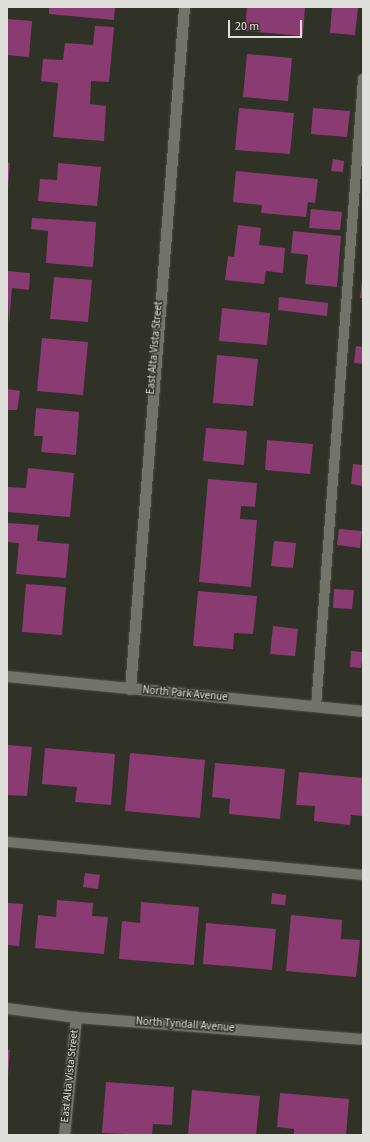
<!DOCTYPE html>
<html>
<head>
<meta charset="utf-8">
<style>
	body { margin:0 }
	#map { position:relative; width:370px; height:1142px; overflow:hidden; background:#303127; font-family:"Source Sans 3",sans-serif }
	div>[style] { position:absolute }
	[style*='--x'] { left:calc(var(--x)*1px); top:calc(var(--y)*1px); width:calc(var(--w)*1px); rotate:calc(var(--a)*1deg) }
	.building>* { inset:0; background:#8a3c72 }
	.roads { filter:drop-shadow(0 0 1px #4c4d45) drop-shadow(0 0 1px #4c4d45) }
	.service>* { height:10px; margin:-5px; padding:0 5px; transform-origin:5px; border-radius:5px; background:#737469 }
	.minor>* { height:11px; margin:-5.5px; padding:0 5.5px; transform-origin:5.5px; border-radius:5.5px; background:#737469 }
	.tertiary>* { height:11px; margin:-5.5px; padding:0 5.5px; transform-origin:5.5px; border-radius:5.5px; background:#737469 }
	span { translate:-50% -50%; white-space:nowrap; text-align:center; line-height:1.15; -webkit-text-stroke:3px #303127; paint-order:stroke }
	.street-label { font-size:11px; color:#e0e0da }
	.frame { position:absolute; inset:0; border:8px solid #e0e0da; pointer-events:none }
	.scale { position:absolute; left:228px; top:20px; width:74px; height:18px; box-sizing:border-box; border:2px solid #e0e0da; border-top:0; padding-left:5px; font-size:12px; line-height:14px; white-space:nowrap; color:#e0e0da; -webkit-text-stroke:3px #303127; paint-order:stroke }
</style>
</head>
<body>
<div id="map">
	<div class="building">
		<i style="clip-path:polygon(49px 7px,115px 7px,114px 20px,49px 14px)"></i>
		<i style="clip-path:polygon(247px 7px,305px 7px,303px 36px,245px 31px)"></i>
		<i style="clip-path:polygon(332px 7px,358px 7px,355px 35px,330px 33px)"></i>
		<i style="clip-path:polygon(7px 19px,32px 21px,29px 57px,7px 55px)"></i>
		<i style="clip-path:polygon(95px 26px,114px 27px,109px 82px,91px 81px,90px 104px,106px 106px,104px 141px,53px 137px,58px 83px,41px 81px,43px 59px,63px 60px,65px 43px,93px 45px)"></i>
		<i style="clip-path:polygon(247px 54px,292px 58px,288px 101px,243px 97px)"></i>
		<i style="clip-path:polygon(239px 108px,294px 113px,290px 154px,235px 150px)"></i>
		<i style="clip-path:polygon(313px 108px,350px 111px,347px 137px,311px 134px)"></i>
		<i style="clip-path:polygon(333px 159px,344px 161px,343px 172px,331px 171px)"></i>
		<i style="clip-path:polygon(7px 162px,10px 163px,8px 188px,7px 188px)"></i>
		<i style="clip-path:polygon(58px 163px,101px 167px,97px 206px,38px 201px,40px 179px,57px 180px)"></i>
		<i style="clip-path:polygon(236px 171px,318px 179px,315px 203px,308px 202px,306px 217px,261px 213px,262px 205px,233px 202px)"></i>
		<i style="clip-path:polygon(311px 209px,342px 212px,340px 230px,309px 228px)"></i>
		<i style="clip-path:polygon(32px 218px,96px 222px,93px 267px,46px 263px,48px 231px,31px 229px)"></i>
		<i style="clip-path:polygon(238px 225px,261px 228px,259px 245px,285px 248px,283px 273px,266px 271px,264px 284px,225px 280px,228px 256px,234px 257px)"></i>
		<i style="clip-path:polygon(293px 231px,341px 236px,337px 287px,305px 284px,308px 255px,291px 253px)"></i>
		<i style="clip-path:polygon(7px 271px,30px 273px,29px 290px,12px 288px,9px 324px)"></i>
		<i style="clip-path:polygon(54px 277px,92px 280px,88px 322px,50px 319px)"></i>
		<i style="clip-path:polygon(362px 281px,363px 281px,363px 298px,360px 298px)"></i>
		<i style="clip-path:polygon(279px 297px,328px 303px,327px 316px,278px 310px)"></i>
		<i style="clip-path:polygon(222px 308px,270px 313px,267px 345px,219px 341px)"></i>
		<i style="clip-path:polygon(42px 338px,88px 342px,83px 395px,37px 391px)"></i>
		<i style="clip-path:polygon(356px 346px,363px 347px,363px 364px,354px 363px)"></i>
		<i style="clip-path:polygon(217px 355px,258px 359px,253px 406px,213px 403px)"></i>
		<i style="clip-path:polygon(7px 389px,20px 391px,17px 410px,7px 410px)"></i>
		<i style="clip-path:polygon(36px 408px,79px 412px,76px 455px,41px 452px,43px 436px,34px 436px)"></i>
		<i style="clip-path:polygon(206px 428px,247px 431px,244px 465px,203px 461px)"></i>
		<i style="clip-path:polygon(267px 440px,313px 444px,310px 474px,265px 470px)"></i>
		<i style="clip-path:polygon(353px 464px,363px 465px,363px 486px,351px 484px)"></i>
		<i style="clip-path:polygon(28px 468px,74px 473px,70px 517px,7px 512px,8px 487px,26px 488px)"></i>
		<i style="clip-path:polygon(208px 479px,257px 483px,255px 507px,241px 506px,240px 519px,257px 520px,251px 587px,199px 582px)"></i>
		<i style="clip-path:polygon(7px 523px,39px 525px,37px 541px,69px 544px,66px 578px,16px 574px,19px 543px,7px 542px)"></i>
		<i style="clip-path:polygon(339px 529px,362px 531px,360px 548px,337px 545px)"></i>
		<i style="clip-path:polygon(274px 541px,296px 543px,293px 568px,271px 566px)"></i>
		<i style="clip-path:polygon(26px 584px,66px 587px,62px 635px,22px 632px)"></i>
		<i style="clip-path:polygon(334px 589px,354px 590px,352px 609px,333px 608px)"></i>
		<i style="clip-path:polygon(198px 591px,257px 596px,253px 634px,234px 633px,233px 649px,193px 646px)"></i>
		<i style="clip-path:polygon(273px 626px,298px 629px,295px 656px,270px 654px)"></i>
		<i style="clip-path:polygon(351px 651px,363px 652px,361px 668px,350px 667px)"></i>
		<i style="clip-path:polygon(7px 745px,32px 747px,27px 796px,7px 795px)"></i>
		<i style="clip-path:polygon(45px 748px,115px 754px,111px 805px,75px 802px,77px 787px,42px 784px)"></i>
		<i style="clip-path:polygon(130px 753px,205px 760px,200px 818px,125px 811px)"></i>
		<i style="clip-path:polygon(215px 763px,285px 769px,280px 819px,229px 814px,230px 799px,212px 797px)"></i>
		<i style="clip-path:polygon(299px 772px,363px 778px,363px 816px,351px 815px,350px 825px,314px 821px,315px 806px,296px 805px)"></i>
		<i style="clip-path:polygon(85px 873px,100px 875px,98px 889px,83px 887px)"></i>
		<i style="clip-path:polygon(272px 893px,286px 895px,285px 905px,271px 904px)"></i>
		<i style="clip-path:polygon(57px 900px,93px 903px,92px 916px,108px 917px,104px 954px,35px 948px,38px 915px,56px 917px)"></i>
		<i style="clip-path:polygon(141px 902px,199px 907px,194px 965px,119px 959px,122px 921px,140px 923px)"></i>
		<i style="clip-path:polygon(7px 903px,23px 904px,19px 946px,7px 945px)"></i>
		<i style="clip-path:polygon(291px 915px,342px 920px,341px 939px,360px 940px,356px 977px,286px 971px)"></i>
		<i style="clip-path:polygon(206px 923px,276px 929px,272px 970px,203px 964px)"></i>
		<i style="clip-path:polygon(7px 1050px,10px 1050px,8px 1076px,7px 1076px)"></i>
		<i style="clip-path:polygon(106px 1082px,174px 1087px,172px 1125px,153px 1124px,152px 1135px,102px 1133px)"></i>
		<i style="clip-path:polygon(192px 1090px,260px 1096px,256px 1135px,188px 1134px)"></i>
		<i style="clip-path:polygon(280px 1093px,349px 1099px,346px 1135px,294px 1135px,294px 1129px,277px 1127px)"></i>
	</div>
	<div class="roads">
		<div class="service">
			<i style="--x:316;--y:707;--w:630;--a:-85.72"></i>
			<i style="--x:7;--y:842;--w:358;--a:5.3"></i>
		</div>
		<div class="minor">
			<i style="--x:130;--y:689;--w:684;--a:-85.47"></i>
			<i style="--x:7;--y:1008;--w:70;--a:7.4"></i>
			<i style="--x:76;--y:1017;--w:288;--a:4.4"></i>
			<i style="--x:64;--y:1135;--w:119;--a:-84.2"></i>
		</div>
		<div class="tertiary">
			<i style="--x:7;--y:676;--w:358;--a:5.6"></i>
		</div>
	</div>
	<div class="street-label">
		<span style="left:155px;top:348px;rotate:-85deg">East Alta Vista Street</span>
		<span style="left:185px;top:694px;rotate:5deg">North Park Avenue</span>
		<span style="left:185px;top:1025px;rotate:4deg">North Tyndall Avenue</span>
		<span style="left:70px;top:1076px;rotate:-84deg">East Alta Vista Street</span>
	</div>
	<div class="frame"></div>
	<div class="scale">20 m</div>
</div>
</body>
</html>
